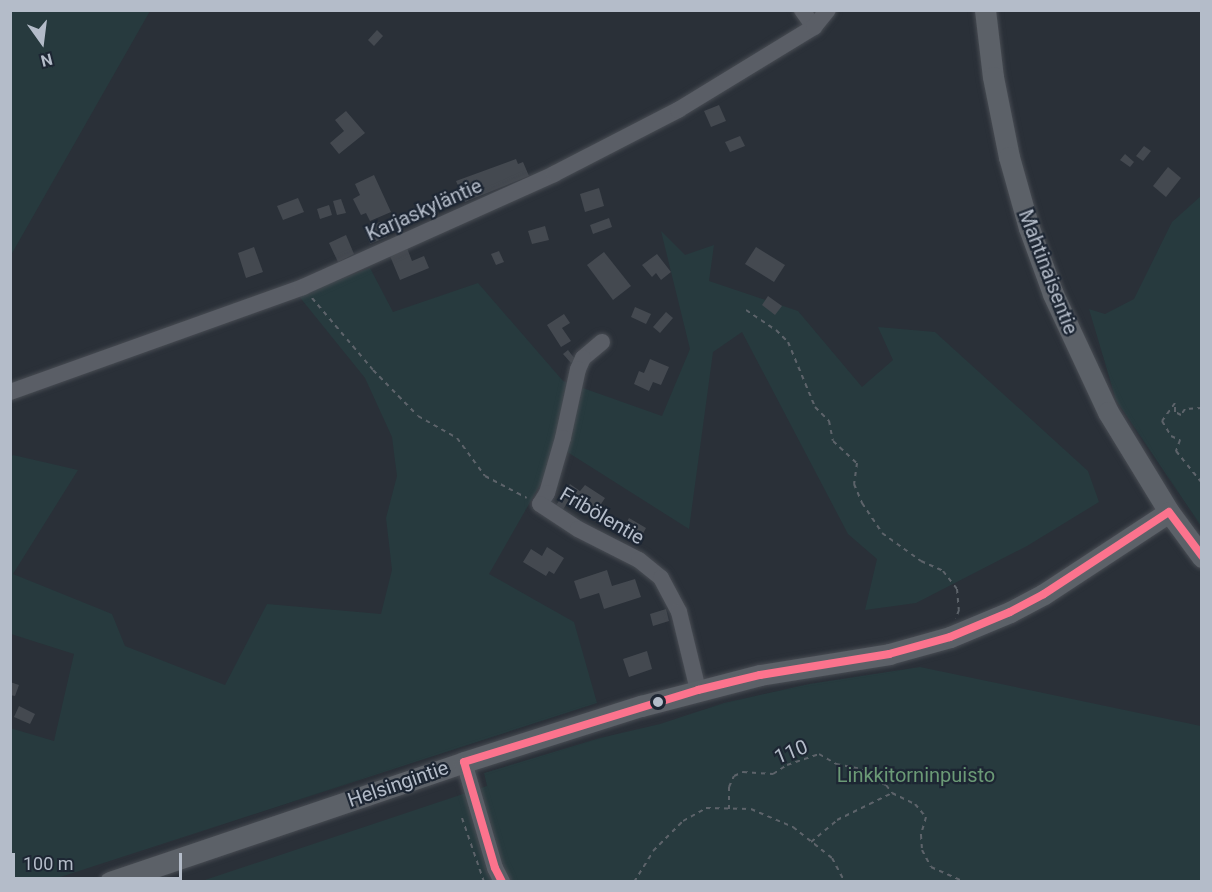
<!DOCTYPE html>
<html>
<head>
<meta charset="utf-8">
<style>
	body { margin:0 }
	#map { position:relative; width:1212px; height:892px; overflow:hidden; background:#2a3038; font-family:Roboto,sans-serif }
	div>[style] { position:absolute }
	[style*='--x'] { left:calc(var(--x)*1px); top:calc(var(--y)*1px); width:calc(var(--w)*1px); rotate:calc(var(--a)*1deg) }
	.green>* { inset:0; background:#273a3e }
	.building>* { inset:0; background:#444950 }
	.path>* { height:2px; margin-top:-1px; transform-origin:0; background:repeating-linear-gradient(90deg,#5d636a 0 4.5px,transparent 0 9px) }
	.roads { filter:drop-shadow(0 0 2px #484c53) drop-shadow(0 0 2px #484c53) }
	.minor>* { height:16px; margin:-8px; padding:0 8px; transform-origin:8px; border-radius:8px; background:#5a5e66 }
	.major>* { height:21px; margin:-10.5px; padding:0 10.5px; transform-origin:10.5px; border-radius:10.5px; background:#5c6168 }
	.bus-1>* { height:8px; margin:-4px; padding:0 4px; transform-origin:4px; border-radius:4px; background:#fc738d }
	.dots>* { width:16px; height:16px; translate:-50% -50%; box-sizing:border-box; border:3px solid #1d2633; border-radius:50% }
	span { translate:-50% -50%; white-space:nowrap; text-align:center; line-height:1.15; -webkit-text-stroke:4.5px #1d2633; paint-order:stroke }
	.street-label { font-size:20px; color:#b4bcc9 }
	.park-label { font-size:20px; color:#6b9a76 }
	.frame { position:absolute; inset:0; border:12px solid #b4bcc9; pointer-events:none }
	.north { position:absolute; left:12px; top:12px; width:60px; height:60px; -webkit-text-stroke:4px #1d2633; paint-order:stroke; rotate:166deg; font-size:16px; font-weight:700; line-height:24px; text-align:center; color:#b4bcc9 }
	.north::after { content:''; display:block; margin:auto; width:21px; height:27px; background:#b4bcc9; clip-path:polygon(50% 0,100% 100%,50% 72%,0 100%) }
	.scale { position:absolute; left:12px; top:853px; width:170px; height:27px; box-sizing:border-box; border:3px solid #b4bcc9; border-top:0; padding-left:8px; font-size:18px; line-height:21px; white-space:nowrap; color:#b4bcc9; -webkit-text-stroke:4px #1d2633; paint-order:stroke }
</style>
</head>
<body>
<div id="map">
	<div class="green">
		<i style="clip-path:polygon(11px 10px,150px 11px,11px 255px,10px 11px)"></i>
		<i style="clip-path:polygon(1201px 196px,1201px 526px,1116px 400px,1089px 309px,1105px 314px,1134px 299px,1172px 222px)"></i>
		<i style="clip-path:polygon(661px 231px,685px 255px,714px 245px,709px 281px,798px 311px,862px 387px,893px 360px,878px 327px,935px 332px,1088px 471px,1099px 502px,1027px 546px,916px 603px,865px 610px,877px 559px,848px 534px,742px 332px,713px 352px,689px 529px,561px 448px,489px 574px,574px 622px,597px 703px,45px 882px,11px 881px,10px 728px,54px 741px,74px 654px,11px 634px,10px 458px,13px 455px,78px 470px,13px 574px,112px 614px,125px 646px,225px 685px,267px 604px,381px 614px,392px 570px,386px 518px,397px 476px,392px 437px,365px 378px,298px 295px,370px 268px,393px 312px,478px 283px,563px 381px,662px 416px,690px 349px)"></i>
		<i style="clip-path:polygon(920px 667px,1201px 726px,1201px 881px,199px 882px,487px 786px,484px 773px,600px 738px,660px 724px,724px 703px,809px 684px)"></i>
	</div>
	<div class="building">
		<i style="clip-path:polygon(377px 30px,383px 36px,374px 46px,368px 40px)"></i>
		<i style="clip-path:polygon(719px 105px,726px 121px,711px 127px,704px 111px)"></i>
		<i style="clip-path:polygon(346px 111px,365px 133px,339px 154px,330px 143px,344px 131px,335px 120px)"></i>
		<i style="clip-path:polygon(740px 136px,745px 146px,730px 152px,725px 142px)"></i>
		<i style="clip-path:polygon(1144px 146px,1151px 151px,1143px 161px,1136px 156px)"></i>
		<i style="clip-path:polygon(1125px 154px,1134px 162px,1130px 167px,1120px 160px)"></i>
		<i style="clip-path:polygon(516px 159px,518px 164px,523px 162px,529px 176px,465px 202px,456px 181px)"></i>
		<i style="clip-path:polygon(1168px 167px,1181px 178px,1166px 197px,1153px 186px)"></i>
		<i style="clip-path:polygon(374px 175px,391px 212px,370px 221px,366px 213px,361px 215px,353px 199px,360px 195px,355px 184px)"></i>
		<i style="clip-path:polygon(599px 188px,604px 206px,585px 212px,580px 194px)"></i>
		<i style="clip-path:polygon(298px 198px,304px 212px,283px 220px,277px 206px)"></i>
		<i style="clip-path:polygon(341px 199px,346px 213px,337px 215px,333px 201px)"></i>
		<i style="clip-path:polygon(329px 205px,332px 215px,320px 219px,317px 209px)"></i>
		<i style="clip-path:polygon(609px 218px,612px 227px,593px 234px,590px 225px)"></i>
		<i style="clip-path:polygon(380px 222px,387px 237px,370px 244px,364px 229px)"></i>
		<i style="clip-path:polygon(545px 226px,549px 240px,532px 244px,528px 231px)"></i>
		<i style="clip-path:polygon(346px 235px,354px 254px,338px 262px,329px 243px)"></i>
		<i style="clip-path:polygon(254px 247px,263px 272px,246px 278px,238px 253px)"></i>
		<i style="clip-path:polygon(756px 247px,785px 265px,774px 282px,745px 264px)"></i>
		<i style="clip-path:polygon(407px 248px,412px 261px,424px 256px,429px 268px,400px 280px,390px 256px)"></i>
		<i style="clip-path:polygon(499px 251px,504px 262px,496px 265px,491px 254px)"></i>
		<i style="clip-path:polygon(604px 252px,631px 286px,613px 300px,587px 265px)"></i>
		<i style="clip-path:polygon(657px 254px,671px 272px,661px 280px,656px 273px,652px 277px,642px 265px)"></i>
		<i style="clip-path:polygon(768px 296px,782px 306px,775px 315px,762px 305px)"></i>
		<i style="clip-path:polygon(635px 307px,651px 314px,646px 324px,631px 317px)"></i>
		<i style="clip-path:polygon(666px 312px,673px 318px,660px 333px,653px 327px)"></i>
		<i style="clip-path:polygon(564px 314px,570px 323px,562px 328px,571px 341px,561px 347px,547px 325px)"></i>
		<i style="clip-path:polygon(568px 350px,575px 359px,571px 363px,563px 354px)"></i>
		<i style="clip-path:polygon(650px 359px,669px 367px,661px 385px,653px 382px,649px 391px,634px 384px,639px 371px,644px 373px)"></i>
		<i style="clip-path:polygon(570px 484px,580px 491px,585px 485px,605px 498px,593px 516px,568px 502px,562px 511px,555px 507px)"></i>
		<i style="clip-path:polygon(629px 518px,646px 528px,638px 543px,621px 533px)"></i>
		<i style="clip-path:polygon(547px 547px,564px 558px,554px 574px,549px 571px,546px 576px,523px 562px,531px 549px,542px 556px)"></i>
		<i style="clip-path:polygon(607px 570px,612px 586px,635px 579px,641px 597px,604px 609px,599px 593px,580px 599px,574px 581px)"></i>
		<i style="clip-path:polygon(666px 609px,669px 621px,653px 626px,650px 614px)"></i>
		<i style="clip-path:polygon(647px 651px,652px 669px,629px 677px,623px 659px)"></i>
		<i style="clip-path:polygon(10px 682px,19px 685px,15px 696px,10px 695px)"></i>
		<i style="clip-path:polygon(19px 706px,35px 714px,30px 724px,14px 717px)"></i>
	</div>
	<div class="path">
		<i style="--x:312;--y:298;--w:94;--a:49.7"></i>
		<i style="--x:373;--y:370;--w:64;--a:45.6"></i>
		<i style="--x:418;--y:416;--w:45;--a:29.4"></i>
		<i style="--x:457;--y:438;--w:47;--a:53.6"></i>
		<i style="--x:485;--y:476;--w:47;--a:27.6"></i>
		<i style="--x:746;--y:310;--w:36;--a:34"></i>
		<i style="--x:776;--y:330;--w:17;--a:45"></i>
		<i style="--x:788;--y:342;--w:70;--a:67.4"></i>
		<i style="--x:815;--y:407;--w:20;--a:45"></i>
		<i style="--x:829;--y:421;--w:20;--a:79"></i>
		<i style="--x:833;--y:441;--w:33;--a:43"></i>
		<i style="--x:857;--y:463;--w:21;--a:98"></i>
		<i style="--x:854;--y:484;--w:21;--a:67"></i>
		<i style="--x:862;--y:503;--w:36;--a:56"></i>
		<i style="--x:882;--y:533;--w:48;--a:35.7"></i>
		<i style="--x:921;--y:561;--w:24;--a:24"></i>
		<i style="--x:943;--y:571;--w:23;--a:52"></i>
		<i style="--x:957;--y:589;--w:21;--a:85"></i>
		<i style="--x:959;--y:610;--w:9;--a:111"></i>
		<i style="--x:1202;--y:408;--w:17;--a:177"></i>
		<i style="--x:1185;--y:409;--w:7;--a:124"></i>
		<i style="--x:1181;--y:415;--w:7;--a:-153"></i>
		<i style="--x:1175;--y:412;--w:9;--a:-90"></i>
		<i style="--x:1175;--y:403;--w:22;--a:126"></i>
		<i style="--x:1162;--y:421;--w:17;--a:59"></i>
		<i style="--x:1171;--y:436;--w:10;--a:24"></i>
		<i style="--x:1180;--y:440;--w:12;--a:110"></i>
		<i style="--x:1176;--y:451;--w:41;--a:50.9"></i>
		<i style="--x:729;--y:809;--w:22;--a:-90"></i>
		<i style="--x:729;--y:787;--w:12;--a:-66"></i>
		<i style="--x:734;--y:776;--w:10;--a:-24"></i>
		<i style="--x:743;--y:772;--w:30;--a:4"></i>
		<i style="--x:773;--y:774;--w:17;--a:-33"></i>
		<i style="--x:787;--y:765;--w:34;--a:-19"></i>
		<i style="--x:819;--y:754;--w:20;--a:30"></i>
		<i style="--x:836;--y:764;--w:31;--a:11"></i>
		<i style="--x:866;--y:770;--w:13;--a:51"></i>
		<i style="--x:874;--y:780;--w:13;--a:23"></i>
		<i style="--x:886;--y:785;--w:10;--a:53"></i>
		<i style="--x:892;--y:793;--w:25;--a:26"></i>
		<i style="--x:915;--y:804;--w:17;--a:50"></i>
		<i style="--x:926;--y:817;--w:19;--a:106"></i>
		<i style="--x:921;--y:835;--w:15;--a:86"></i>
		<i style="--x:922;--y:850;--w:19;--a:62"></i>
		<i style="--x:931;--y:867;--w:36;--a:24"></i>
		<i style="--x:462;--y:818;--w:68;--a:71"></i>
		<i style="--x:811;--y:842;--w:34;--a:-40"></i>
		<i style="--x:837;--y:820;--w:61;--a:-26.1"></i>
		<i style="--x:634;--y:882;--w:36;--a:-58"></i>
		<i style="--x:653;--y:851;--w:42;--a:-45"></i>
		<i style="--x:683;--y:821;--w:26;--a:-29"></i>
		<i style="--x:706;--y:808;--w:45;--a:1.3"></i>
		<i style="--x:751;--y:809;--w:46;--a:23.2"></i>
		<i style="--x:793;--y:827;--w:50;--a:38.5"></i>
		<i style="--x:832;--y:858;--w:27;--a:62"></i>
	</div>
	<div class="roads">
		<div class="minor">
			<i style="--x:802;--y:10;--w:21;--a:55"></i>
			<i style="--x:602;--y:342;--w:25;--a:140"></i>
			<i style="--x:583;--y:358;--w:12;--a:114"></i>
			<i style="--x:578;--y:369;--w:71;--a:102.3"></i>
			<i style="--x:563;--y:438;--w:57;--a:106.2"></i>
			<i style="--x:547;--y:493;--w:13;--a:122"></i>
			<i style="--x:540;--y:504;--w:45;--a:33.3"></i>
			<i style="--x:578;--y:529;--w:68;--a:26.9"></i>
			<i style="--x:639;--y:560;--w:28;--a:39"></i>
			<i style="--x:661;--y:578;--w:38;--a:62"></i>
			<i style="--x:679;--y:612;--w:80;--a:76.3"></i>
			<i style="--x:10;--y:392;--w:311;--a:-19.7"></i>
			<i style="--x:303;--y:287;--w:275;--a:-24.2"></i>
			<i style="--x:554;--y:174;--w:140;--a:-27.3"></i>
			<i style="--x:678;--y:110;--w:159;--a:-31.4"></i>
			<i style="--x:814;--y:27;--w:22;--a:-51"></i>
			<i style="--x:464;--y:762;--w:110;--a:73.7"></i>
			<i style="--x:495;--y:868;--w:16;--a:63"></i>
		</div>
		<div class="major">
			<i style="--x:985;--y:10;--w:67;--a:83.2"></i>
			<i style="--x:993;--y:77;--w:82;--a:78.7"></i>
			<i style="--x:1009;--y:157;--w:74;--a:74.3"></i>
			<i style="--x:1029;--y:228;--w:70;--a:70"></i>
			<i style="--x:1053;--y:294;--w:130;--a:65"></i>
			<i style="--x:1108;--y:412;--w:117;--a:58.6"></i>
			<i style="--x:1169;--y:512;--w:56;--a:53.7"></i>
			<i style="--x:110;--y:882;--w:374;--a:-18.7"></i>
			<i style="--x:464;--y:762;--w:186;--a:-17.6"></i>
			<i style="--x:641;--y:706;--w:123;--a:-14.6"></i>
			<i style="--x:760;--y:675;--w:131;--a:-9.2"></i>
			<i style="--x:889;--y:654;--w:63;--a:-15.6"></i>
			<i style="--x:950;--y:637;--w:65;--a:-22.6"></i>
			<i style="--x:1010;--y:612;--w:38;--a:-28"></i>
			<i style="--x:1044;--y:594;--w:149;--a:-33.3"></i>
		</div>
	</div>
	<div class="bus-1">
		<i style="--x:1169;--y:512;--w:55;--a:53.1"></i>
		<i style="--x:464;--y:762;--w:245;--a:-17.1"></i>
		<i style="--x:698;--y:690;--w:64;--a:-13.6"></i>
		<i style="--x:760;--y:675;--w:131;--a:-9.2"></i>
		<i style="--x:889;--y:654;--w:63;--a:-15.6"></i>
		<i style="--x:950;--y:637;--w:65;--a:-22.6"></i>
		<i style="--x:1010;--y:612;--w:38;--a:-28"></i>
		<i style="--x:1044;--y:594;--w:149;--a:-33.3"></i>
		<i style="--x:464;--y:762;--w:110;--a:73.7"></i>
		<i style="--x:495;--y:868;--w:16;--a:63"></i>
	</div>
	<div class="dots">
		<i style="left:658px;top:702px;background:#b4bcc9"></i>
	</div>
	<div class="street-label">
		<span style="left:424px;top:210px;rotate:-24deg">Karjaskyläntie</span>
		<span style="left:1048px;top:272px;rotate:69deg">Mahtinaisentie</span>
		<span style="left:602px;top:516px;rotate:30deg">Fribölentie</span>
		<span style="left:791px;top:752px;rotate:-22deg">110</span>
		<span style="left:398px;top:784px;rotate:-19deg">Helsingintie</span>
	</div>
	<div class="park-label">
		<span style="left:916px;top:775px">Linkkitorninpuisto</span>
	</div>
	<div class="frame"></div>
	<div class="north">N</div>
	<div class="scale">100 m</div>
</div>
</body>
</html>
